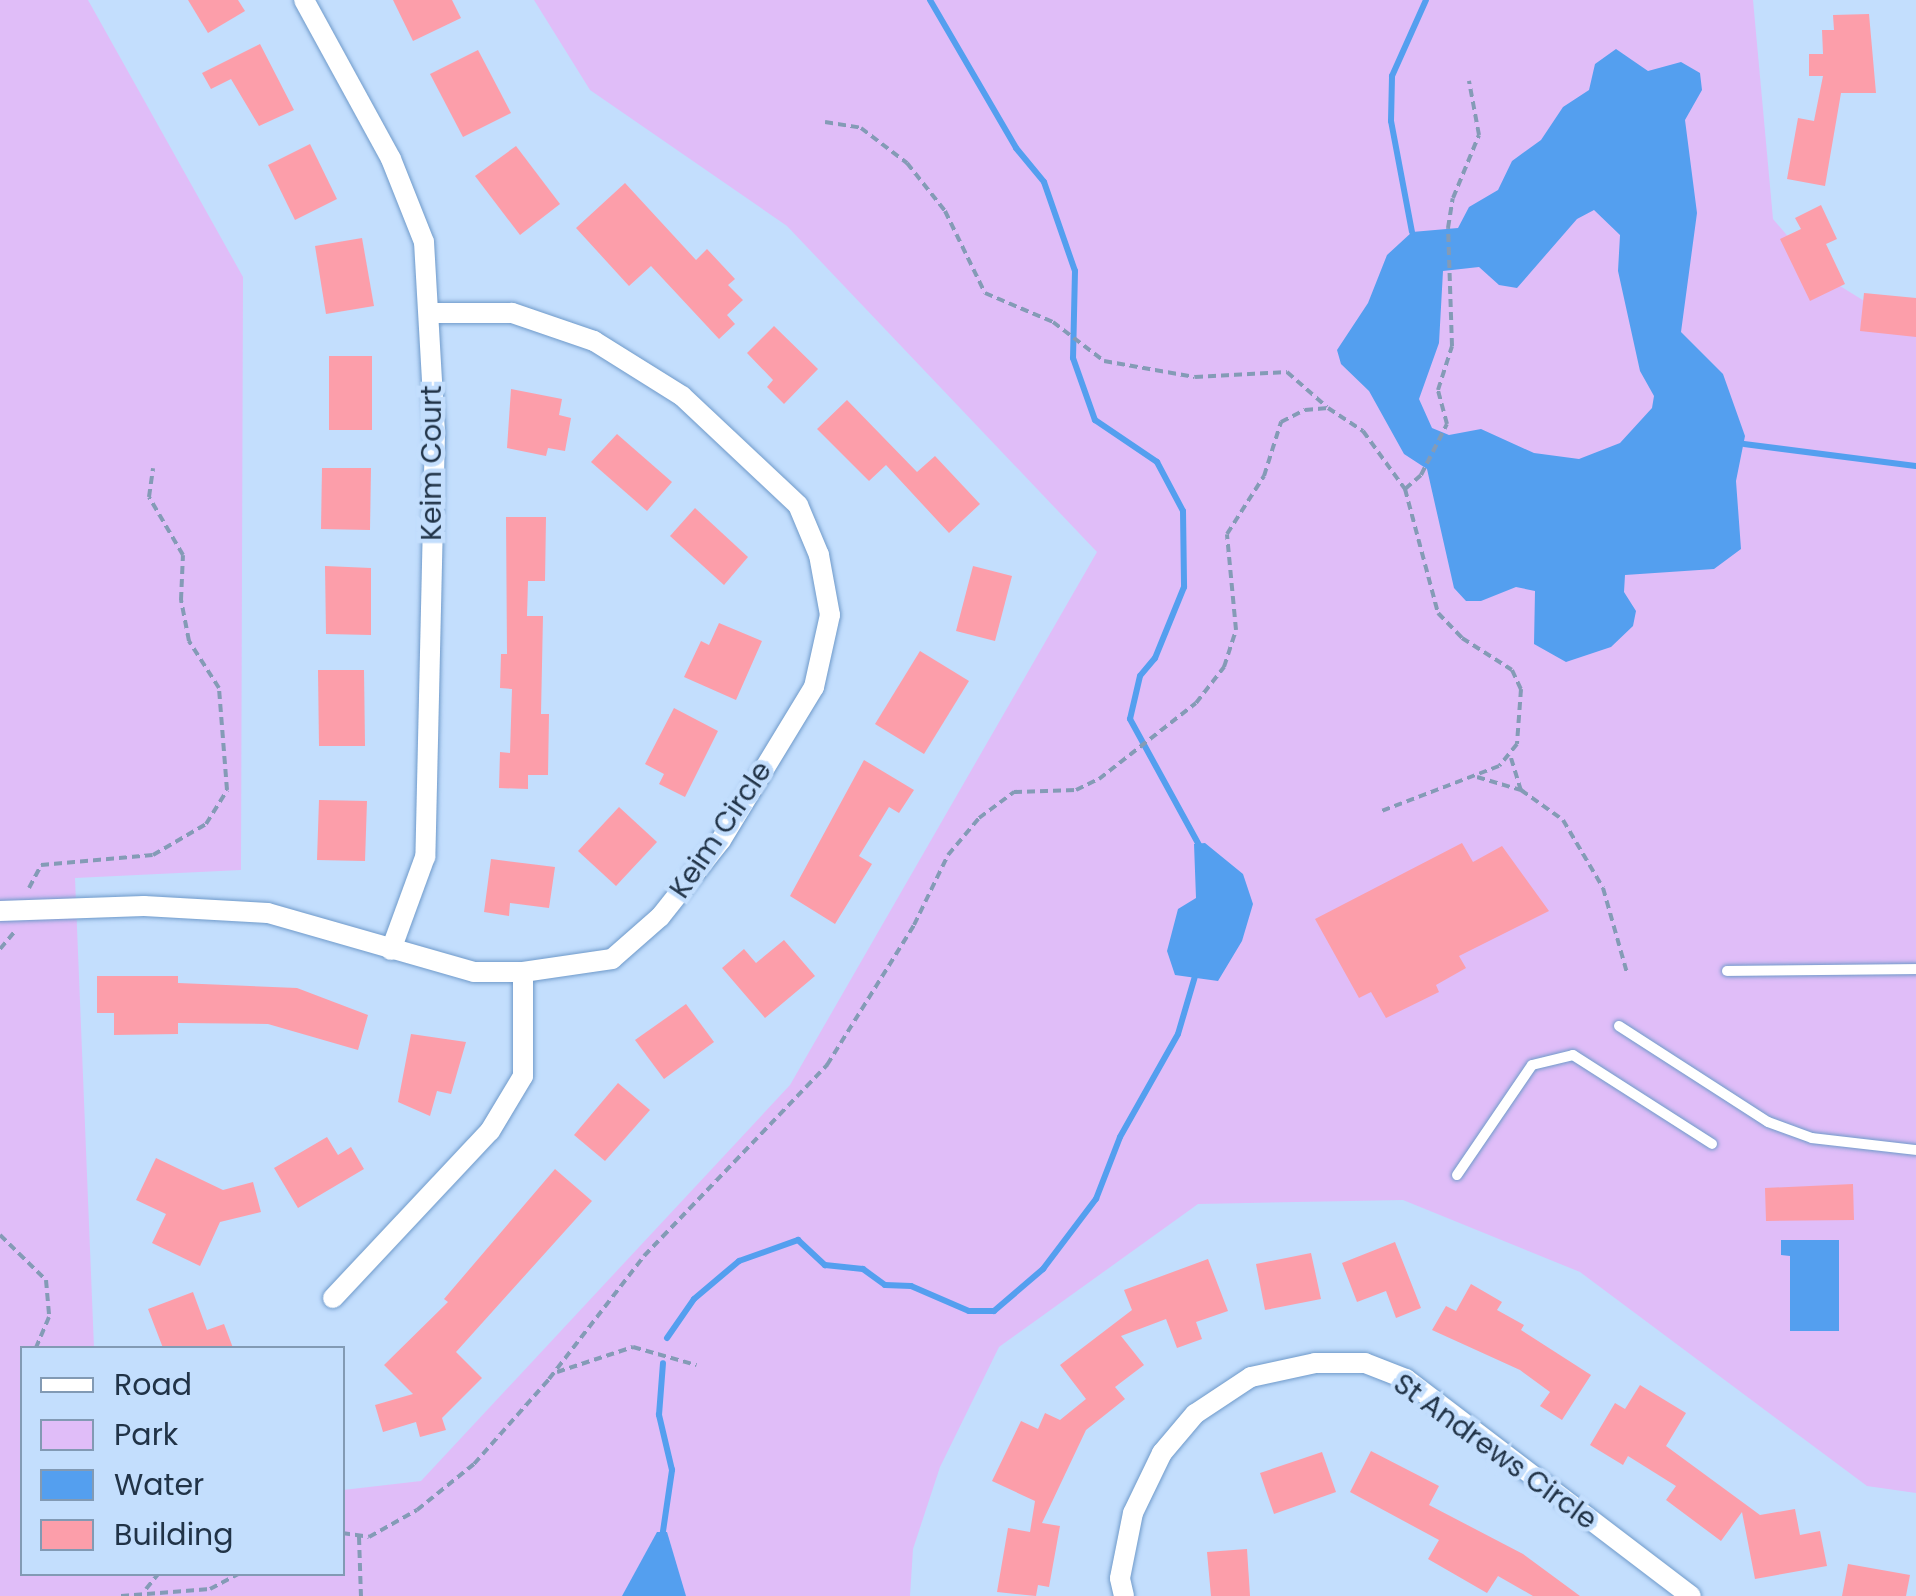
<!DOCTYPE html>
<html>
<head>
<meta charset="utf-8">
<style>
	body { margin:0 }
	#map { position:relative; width:1916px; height:1596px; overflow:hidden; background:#c3defd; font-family:Poppins,sans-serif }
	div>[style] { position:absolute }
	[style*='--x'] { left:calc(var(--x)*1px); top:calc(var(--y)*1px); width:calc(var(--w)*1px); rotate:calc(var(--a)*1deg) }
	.green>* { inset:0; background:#e0bdf8 }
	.water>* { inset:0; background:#549fef }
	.stream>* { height:6px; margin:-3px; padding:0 3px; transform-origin:3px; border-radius:3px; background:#549fef }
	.building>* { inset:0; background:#fc9eaa }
	.path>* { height:4px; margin-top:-2px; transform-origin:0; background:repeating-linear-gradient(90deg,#849bb6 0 8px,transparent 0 13px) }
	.roads { filter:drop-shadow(0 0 2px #6f9aca) drop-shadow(0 0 2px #6f9aca) }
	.service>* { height:10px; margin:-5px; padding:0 5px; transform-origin:5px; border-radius:5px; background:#fff }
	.minor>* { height:20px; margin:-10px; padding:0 10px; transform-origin:10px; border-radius:10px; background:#fff }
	span { translate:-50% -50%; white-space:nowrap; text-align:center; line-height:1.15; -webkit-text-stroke:9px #c3defd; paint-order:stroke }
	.street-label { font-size:28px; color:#213347 }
	.legend { position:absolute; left:20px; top:1346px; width:325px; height:230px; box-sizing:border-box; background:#c3defd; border:2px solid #829ab4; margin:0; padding:12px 18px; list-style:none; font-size:30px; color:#213347 }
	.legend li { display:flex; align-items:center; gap:20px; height:50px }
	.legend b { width:50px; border:2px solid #829ab4 }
</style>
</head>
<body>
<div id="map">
	<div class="green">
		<i style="clip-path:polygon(0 0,88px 0,243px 277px,241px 870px,75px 878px,94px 1348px,22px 1348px,22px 1574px,342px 1574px,343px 1490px,421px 1481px,790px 1085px,1097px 552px,787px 226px,590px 90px,534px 0,1753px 0,1773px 219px,1819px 273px,1916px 333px,1916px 1493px,1867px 1486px,1580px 1272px,1403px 1200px,1198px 1204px,999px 1347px,940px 1467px,913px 1549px,910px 1596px,0 1596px)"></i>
	</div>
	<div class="water">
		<i style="clip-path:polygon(evenodd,1616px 49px,1648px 71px,1681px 62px,1700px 73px,1702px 90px,1685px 120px,1697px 213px,1681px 332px,1723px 374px,1745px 436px,1736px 481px,1741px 549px,1714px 569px,1625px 575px,1624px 592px,1636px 611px,1633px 626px,1611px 647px,1566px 662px,1534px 644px,1535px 591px,1516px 587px,1481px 601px,1466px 601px,1454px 588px,1427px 469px,1404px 454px,1369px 391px,1341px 364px,1337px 350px,1368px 303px,1387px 255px,1412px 232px,1458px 228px,1469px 207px,1498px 190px,1512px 161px,1541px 140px,1563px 107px,1589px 90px,1595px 64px,1616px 49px,1594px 210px,1620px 235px,1618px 271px,1640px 371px,1654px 396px,1652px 408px,1620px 443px,1579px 459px,1534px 453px,1481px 429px,1449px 435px,1432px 428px,1419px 399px,1439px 343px,1443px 271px,1479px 267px,1499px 285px,1517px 288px,1577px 219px,1594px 210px)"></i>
		<i style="clip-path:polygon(1205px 843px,1243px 874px,1253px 904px,1242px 941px,1218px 981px,1175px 975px,1167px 951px,1178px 909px,1196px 898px,1194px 844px)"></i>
		<i style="clip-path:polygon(1781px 1240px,1839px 1240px,1839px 1331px,1790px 1331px,1790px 1256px,1781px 1255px)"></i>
		<i style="clip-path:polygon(657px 1532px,667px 1532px,686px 1596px,622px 1596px)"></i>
	</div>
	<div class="stream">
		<i style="--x:930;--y:0;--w:171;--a:59.8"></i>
		<i style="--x:1016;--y:148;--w:44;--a:50.5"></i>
		<i style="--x:1044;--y:182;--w:94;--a:70.8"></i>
		<i style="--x:1075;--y:271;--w:87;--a:91.3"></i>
		<i style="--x:1073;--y:358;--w:66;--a:70.5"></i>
		<i style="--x:1095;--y:420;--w:75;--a:34.1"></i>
		<i style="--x:1157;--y:462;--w:55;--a:62"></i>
		<i style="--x:1183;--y:511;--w:76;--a:89.2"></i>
		<i style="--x:1184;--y:587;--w:77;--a:112.2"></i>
		<i style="--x:1155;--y:658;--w:23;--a:130"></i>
		<i style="--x:1140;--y:676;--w:44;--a:103.1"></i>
		<i style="--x:1130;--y:719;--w:146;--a:61.3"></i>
		<i style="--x:1412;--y:232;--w:113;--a:-100.7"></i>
		<i style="--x:1391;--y:121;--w:45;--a:-88.7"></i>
		<i style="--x:1392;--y:76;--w:83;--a:-65.9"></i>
		<i style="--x:1744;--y:444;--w:173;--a:7.3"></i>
		<i style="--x:667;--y:1338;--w:47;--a:-55.3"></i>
		<i style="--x:694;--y:1299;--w:59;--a:-40.2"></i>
		<i style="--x:739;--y:1261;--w:63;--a:-19.6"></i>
		<i style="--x:798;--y:1240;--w:37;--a:43"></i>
		<i style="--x:825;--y:1265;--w:38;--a:6"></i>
		<i style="--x:863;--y:1269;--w:27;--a:36"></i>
		<i style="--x:885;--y:1285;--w:26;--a:2"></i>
		<i style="--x:911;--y:1286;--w:63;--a:23.3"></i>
		<i style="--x:969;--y:1311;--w:25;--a:0"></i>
		<i style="--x:994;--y:1311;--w:65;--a:-40.6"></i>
		<i style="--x:1043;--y:1269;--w:88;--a:-52.9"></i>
		<i style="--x:1096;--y:1199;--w:66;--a:-68.8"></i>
		<i style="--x:1120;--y:1137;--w:118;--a:-60.6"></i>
		<i style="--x:1178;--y:1034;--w:64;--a:-73.6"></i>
		<i style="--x:662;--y:1538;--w:69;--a:-81.6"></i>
		<i style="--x:672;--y:1470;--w:57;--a:-103.3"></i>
		<i style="--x:659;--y:1415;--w:52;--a:-85.6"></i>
	</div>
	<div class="building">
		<i style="clip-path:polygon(188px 0,238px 0,245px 11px,208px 33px)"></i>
		<i style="clip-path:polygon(393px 0,452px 0,461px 18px,413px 41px)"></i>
		<i style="clip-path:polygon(1869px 14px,1876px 93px,1841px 93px,1825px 186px,1787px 179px,1798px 118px,1814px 121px,1823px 76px,1809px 76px,1809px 54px,1823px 54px,1822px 30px,1834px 30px,1833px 15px)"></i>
		<i style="clip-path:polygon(260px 44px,294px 110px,259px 126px,231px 79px,211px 89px,202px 73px)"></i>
		<i style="clip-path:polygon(478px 50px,511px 113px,463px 137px,430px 74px)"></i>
		<i style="clip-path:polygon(310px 144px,337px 199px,295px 220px,268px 165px)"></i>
		<i style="clip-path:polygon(516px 146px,560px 204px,520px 235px,475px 176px)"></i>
		<i style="clip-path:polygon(625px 183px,696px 260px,707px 249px,735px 279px,728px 285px,743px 300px,727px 315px,735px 324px,719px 339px,651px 266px,629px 286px,576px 228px)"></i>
		<i style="clip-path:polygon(1821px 205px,1837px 239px,1826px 244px,1845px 284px,1810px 301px,1780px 239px,1801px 229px,1795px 218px)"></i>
		<i style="clip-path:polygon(362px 238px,374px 306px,326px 314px,315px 246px)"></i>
		<i style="clip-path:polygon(1864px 293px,1916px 298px,1916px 337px,1860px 331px)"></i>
		<i style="clip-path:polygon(774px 326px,818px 369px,784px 404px,767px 387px,773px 380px,747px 353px)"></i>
		<i style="clip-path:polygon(329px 356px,372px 356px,372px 430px,329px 430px)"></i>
		<i style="clip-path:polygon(511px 389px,562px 399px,559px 415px,571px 418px,565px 451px,548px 448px,546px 456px,507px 448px)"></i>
		<i style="clip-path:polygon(847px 400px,917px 472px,935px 456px,980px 504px,949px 533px,886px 465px,869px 481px,817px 429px)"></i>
		<i style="clip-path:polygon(617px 434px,672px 482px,647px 511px,591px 462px)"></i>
		<i style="clip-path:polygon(322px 468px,371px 468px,370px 530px,321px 529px)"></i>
		<i style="clip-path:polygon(695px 508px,748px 557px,724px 585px,670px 536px)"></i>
		<i style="clip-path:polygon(506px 517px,546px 517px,545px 581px,528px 581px,527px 616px,543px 616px,541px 714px,549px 714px,548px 775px,528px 775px,528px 789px,499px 788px,500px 752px,510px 753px,512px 689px,500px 688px,501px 654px,507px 654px)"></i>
		<i style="clip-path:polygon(325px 566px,371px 568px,371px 635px,326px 634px)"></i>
		<i style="clip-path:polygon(973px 566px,1012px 576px,995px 641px,956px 631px)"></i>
		<i style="clip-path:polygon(719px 623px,762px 641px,736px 700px,684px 677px,701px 641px,709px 645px)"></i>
		<i style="clip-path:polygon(920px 651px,969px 681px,924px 754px,875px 724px)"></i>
		<i style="clip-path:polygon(318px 670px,364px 670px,365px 746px,319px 746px)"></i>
		<i style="clip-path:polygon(674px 708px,718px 731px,685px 797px,659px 784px,664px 774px,645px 764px)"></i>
		<i style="clip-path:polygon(864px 760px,914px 790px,899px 813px,889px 807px,859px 856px,872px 864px,835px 924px,790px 896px)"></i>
		<i style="clip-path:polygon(319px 800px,367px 801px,365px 861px,317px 860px)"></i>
		<i style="clip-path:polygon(619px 807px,657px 842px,616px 886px,578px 851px)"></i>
		<i style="clip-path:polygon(1462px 843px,1473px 862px,1502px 846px,1549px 911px,1459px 956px,1466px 968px,1436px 985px,1439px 992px,1386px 1018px,1371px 992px,1359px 998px,1315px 919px)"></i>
		<i style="clip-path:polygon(491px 859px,555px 867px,549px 908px,510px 903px,509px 916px,484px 912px)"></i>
		<i style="clip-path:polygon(784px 940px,815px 976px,765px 1018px,722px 968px,744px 949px,756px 963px)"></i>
		<i style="clip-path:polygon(97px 976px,178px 976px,178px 983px,297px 988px,368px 1015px,358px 1050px,268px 1024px,178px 1023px,178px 1034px,114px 1035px,114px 1013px,97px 1013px)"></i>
		<i style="clip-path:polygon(686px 1004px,714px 1042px,664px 1079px,635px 1040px)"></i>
		<i style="clip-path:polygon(411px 1034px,466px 1042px,451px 1094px,437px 1091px,430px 1116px,398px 1102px)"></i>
		<i style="clip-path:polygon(618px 1083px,650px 1110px,605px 1161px,574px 1135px)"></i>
		<i style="clip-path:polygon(327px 1137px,338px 1155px,351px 1147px,364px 1169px,298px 1208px,274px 1168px)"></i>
		<i style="clip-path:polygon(156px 1158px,223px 1190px,253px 1182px,261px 1212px,220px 1222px,200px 1266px,152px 1243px,166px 1214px,136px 1200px)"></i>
		<i style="clip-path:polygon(555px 1169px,592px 1201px,456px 1352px,482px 1378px,442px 1418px,446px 1430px,420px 1437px,416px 1422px,383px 1432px,375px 1405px,413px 1394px,384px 1365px,448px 1302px,444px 1299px)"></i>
		<i style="clip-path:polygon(1853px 1184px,1854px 1220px,1766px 1221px,1765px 1188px)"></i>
		<i style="clip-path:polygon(1395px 1242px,1421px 1308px,1396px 1318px,1386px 1291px,1357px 1302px,1342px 1263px)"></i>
		<i style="clip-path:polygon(1311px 1253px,1321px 1299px,1265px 1310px,1256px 1264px)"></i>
		<i style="clip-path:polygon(1208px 1259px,1228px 1311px,1196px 1322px,1202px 1339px,1177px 1348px,1166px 1319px,1121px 1336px,1144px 1365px,1115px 1387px,1125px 1399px,1086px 1430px,1042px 1523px,1060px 1526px,1049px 1587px,1038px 1585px,1036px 1596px,997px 1592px,1008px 1528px,1030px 1532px,1035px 1501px,992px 1481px,1021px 1421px,1038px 1429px,1045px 1413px,1060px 1420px,1086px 1399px,1060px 1365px,1132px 1310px,1124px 1290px)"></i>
		<i style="clip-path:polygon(1471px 1284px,1502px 1302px,1497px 1310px,1524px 1325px,1521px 1330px,1591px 1375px,1562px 1420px,1540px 1406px,1550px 1392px,1520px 1370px,1432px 1330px,1446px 1306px,1456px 1311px)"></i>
		<i style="clip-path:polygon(193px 1292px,207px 1330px,224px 1324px,233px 1348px,163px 1348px,148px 1309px)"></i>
		<i style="clip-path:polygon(1640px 1385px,1686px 1413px,1666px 1446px,1760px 1515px,1795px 1509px,1800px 1535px,1820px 1531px,1827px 1566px,1755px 1579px,1742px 1512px,1721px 1541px,1666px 1500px,1676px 1486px,1628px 1456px,1623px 1465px,1590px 1445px,1615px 1403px,1625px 1409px)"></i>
		<i style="clip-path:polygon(1371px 1451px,1439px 1486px,1429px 1505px,1523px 1554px,1580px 1596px,1533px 1596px,1498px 1576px,1487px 1593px,1428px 1559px,1439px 1540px,1350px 1492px)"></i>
		<i style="clip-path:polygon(1322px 1452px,1336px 1492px,1274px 1514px,1260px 1473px)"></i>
		<i style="clip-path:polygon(1247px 1549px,1250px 1596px,1211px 1596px,1207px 1552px)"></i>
		<i style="clip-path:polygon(1848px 1564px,1910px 1575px,1906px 1596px,1842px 1596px)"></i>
	</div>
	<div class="path">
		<i style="--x:825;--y:122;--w:36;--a:9"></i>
		<i style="--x:861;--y:128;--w:58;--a:37.3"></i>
		<i style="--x:907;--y:163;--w:61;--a:51.6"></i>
		<i style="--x:945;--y:211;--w:91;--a:64"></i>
		<i style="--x:985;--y:293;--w:74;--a:23.1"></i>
		<i style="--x:1053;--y:322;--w:64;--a:37.4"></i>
		<i style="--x:1104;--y:361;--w:92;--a:10"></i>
		<i style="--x:1195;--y:377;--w:92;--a:-3.1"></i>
		<i style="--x:1287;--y:372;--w:53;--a:41.2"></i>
		<i style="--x:1405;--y:489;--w:21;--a:-41"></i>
		<i style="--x:1421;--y:475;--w:57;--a:-63"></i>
		<i style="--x:1447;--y:424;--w:35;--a:-105"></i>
		<i style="--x:1438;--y:390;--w:46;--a:-72.3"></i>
		<i style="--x:1452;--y:346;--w:118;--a:-91.9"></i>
		<i style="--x:1448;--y:228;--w:30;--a:-81"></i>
		<i style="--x:1453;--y:198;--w:68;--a:-67.6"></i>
		<i style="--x:1479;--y:135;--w:55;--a:-100.5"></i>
		<i style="--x:1511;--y:758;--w:34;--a:73"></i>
		<i style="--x:1477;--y:777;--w:46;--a:16.5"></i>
		<i style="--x:1521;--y:790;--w:52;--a:35.5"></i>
		<i style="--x:1563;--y:820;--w:79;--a:59.5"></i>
		<i style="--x:1603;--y:888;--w:88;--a:74.2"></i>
		<i style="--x:29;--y:888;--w:26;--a:-62"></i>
		<i style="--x:41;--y:865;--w:112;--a:-5.1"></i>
		<i style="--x:153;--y:855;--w:61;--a:-30.3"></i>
		<i style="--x:206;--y:824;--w:40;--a:-58"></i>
		<i style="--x:227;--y:790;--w:102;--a:-94.5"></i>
		<i style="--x:219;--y:688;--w:56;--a:-122.6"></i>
		<i style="--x:189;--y:641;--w:42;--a:-101"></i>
		<i style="--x:181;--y:600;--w:45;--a:-87.5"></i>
		<i style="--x:183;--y:555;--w:67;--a:-120.4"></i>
		<i style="--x:149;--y:497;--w:29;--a:-82"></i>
		<i style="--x:0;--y:949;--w:25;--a:-50"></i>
		<i style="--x:0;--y:1235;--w:64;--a:44.4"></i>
		<i style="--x:46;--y:1280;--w:37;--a:85"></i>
		<i style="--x:49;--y:1317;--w:34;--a:113"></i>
		<i style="--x:557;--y:1372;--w:80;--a:-18.2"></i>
		<i style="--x:633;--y:1347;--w:66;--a:15.9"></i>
		<i style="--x:22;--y:1375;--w:38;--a:90"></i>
		<i style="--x:549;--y:1379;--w:155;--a:-52.3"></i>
		<i style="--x:644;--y:1256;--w:265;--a:-46.2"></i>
		<i style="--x:827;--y:1065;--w:165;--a:-58.1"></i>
		<i style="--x:914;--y:925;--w:78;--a:-64.1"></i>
		<i style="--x:948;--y:855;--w:48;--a:-50"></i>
		<i style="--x:979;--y:818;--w:44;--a:-36.6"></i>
		<i style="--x:1014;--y:792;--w:62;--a:-1.8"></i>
		<i style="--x:1076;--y:790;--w:25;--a:-26"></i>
		<i style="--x:1099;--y:779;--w:123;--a:-38.1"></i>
		<i style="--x:1196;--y:703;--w:46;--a:-52.1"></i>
		<i style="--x:1224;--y:667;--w:39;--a:-72"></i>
		<i style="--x:1236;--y:630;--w:96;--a:-95.4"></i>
		<i style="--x:1227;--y:534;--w:69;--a:-57.5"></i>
		<i style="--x:1264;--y:476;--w:57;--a:-72.5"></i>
		<i style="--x:1281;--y:422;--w:27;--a:-27"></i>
		<i style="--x:1305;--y:410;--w:23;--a:-5"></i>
		<i style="--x:1328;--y:408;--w:42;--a:33.3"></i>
		<i style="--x:1363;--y:431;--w:72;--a:54.1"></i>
		<i style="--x:1405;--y:489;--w:128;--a:75.1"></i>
		<i style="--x:1438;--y:613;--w:35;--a:46"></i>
		<i style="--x:1462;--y:638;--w:59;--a:32.6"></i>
		<i style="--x:1512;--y:670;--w:21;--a:65"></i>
		<i style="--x:1521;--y:689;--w:55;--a:94.2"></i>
		<i style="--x:1517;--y:744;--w:28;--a:129"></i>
		<i style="--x:1499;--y:766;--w:129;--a:159"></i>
		<i style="--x:22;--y:1435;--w:11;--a:90"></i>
		<i style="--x:342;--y:1533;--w:27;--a:8"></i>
		<i style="--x:369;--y:1537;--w:55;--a:-29.4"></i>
		<i style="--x:417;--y:1510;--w:73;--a:-38.9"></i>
		<i style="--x:474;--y:1464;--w:115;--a:-48.5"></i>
		<i style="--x:359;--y:1537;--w:59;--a:88.1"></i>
		<i style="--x:146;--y:1589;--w:19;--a:-51"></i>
		<i style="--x:121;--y:1596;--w:89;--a:-4.5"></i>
		<i style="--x:210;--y:1589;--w:32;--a:-28"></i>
	</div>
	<div class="roads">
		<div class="service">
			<i style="--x:1727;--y:971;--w:189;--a:-0.6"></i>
			<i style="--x:1619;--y:1026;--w:177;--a:32.8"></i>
			<i style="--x:1768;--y:1122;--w:47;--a:20"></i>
			<i style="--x:1812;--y:1138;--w:105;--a:6.6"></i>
			<i style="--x:1457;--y:1175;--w:133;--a:-55.7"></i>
			<i style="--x:1532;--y:1065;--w:42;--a:-13.7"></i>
			<i style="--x:1573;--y:1055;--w:165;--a:32.6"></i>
		</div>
		<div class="minor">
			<i style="--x:304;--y:0;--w:181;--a:61.3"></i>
			<i style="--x:391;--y:159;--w:89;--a:68.3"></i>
			<i style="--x:424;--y:242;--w:190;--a:86.7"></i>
			<i style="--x:435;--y:432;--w:425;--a:91.3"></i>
			<i style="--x:425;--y:857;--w:99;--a:110.1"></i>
			<i style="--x:0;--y:911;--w:144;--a:-2"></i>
			<i style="--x:144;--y:906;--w:124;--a:3.2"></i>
			<i style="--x:268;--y:913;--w:214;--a:16"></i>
			<i style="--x:474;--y:972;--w:49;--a:0"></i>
			<i style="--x:523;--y:972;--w:90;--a:-8.3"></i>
			<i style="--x:612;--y:959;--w:64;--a:-41.2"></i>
			<i style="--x:660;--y:917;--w:98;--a:-51.6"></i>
			<i style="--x:721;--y:840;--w:179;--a:-58.7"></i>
			<i style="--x:814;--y:687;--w:74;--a:-77.5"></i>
			<i style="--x:830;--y:615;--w:61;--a:-100.4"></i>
			<i style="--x:819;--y:555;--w:54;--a:-112.8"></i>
			<i style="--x:798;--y:505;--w:159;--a:-136.8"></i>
			<i style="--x:682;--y:396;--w:104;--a:-148"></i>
			<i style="--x:594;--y:341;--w:87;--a:-161.1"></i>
			<i style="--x:512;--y:313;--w:82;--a:180"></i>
			<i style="--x:333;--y:1298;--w:229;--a:-46.8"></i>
			<i style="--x:490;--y:1131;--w:64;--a:-59"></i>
			<i style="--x:523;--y:1076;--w:104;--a:-90"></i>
			<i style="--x:1124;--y:1596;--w:18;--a:-103"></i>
			<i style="--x:1120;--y:1578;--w:66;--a:-78.7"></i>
			<i style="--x:1133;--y:1513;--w:67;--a:-64.2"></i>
			<i style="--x:1162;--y:1453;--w:51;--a:-49.8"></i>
			<i style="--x:1195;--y:1414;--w:67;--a:-33.5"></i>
			<i style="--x:1251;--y:1377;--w:66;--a:-12.3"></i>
			<i style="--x:1315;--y:1363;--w:50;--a:0"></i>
			<i style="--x:1365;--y:1363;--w:44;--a:21.3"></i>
			<i style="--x:1406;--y:1379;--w:358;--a:37.3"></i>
		</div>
	</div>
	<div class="street-label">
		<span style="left:432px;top:463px;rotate:-90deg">Keim Court</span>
		<span style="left:721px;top:830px;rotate:-56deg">Keim Circle</span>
		<span style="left:1495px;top:1452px;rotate:36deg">St Andrews Circle</span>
	</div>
	<ul class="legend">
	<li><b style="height:12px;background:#fff"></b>Road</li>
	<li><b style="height:28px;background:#e0bdf8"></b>Park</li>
	<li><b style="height:28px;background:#549fef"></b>Water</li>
	<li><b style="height:28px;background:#fc9eaa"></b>Building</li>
	</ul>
</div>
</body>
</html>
